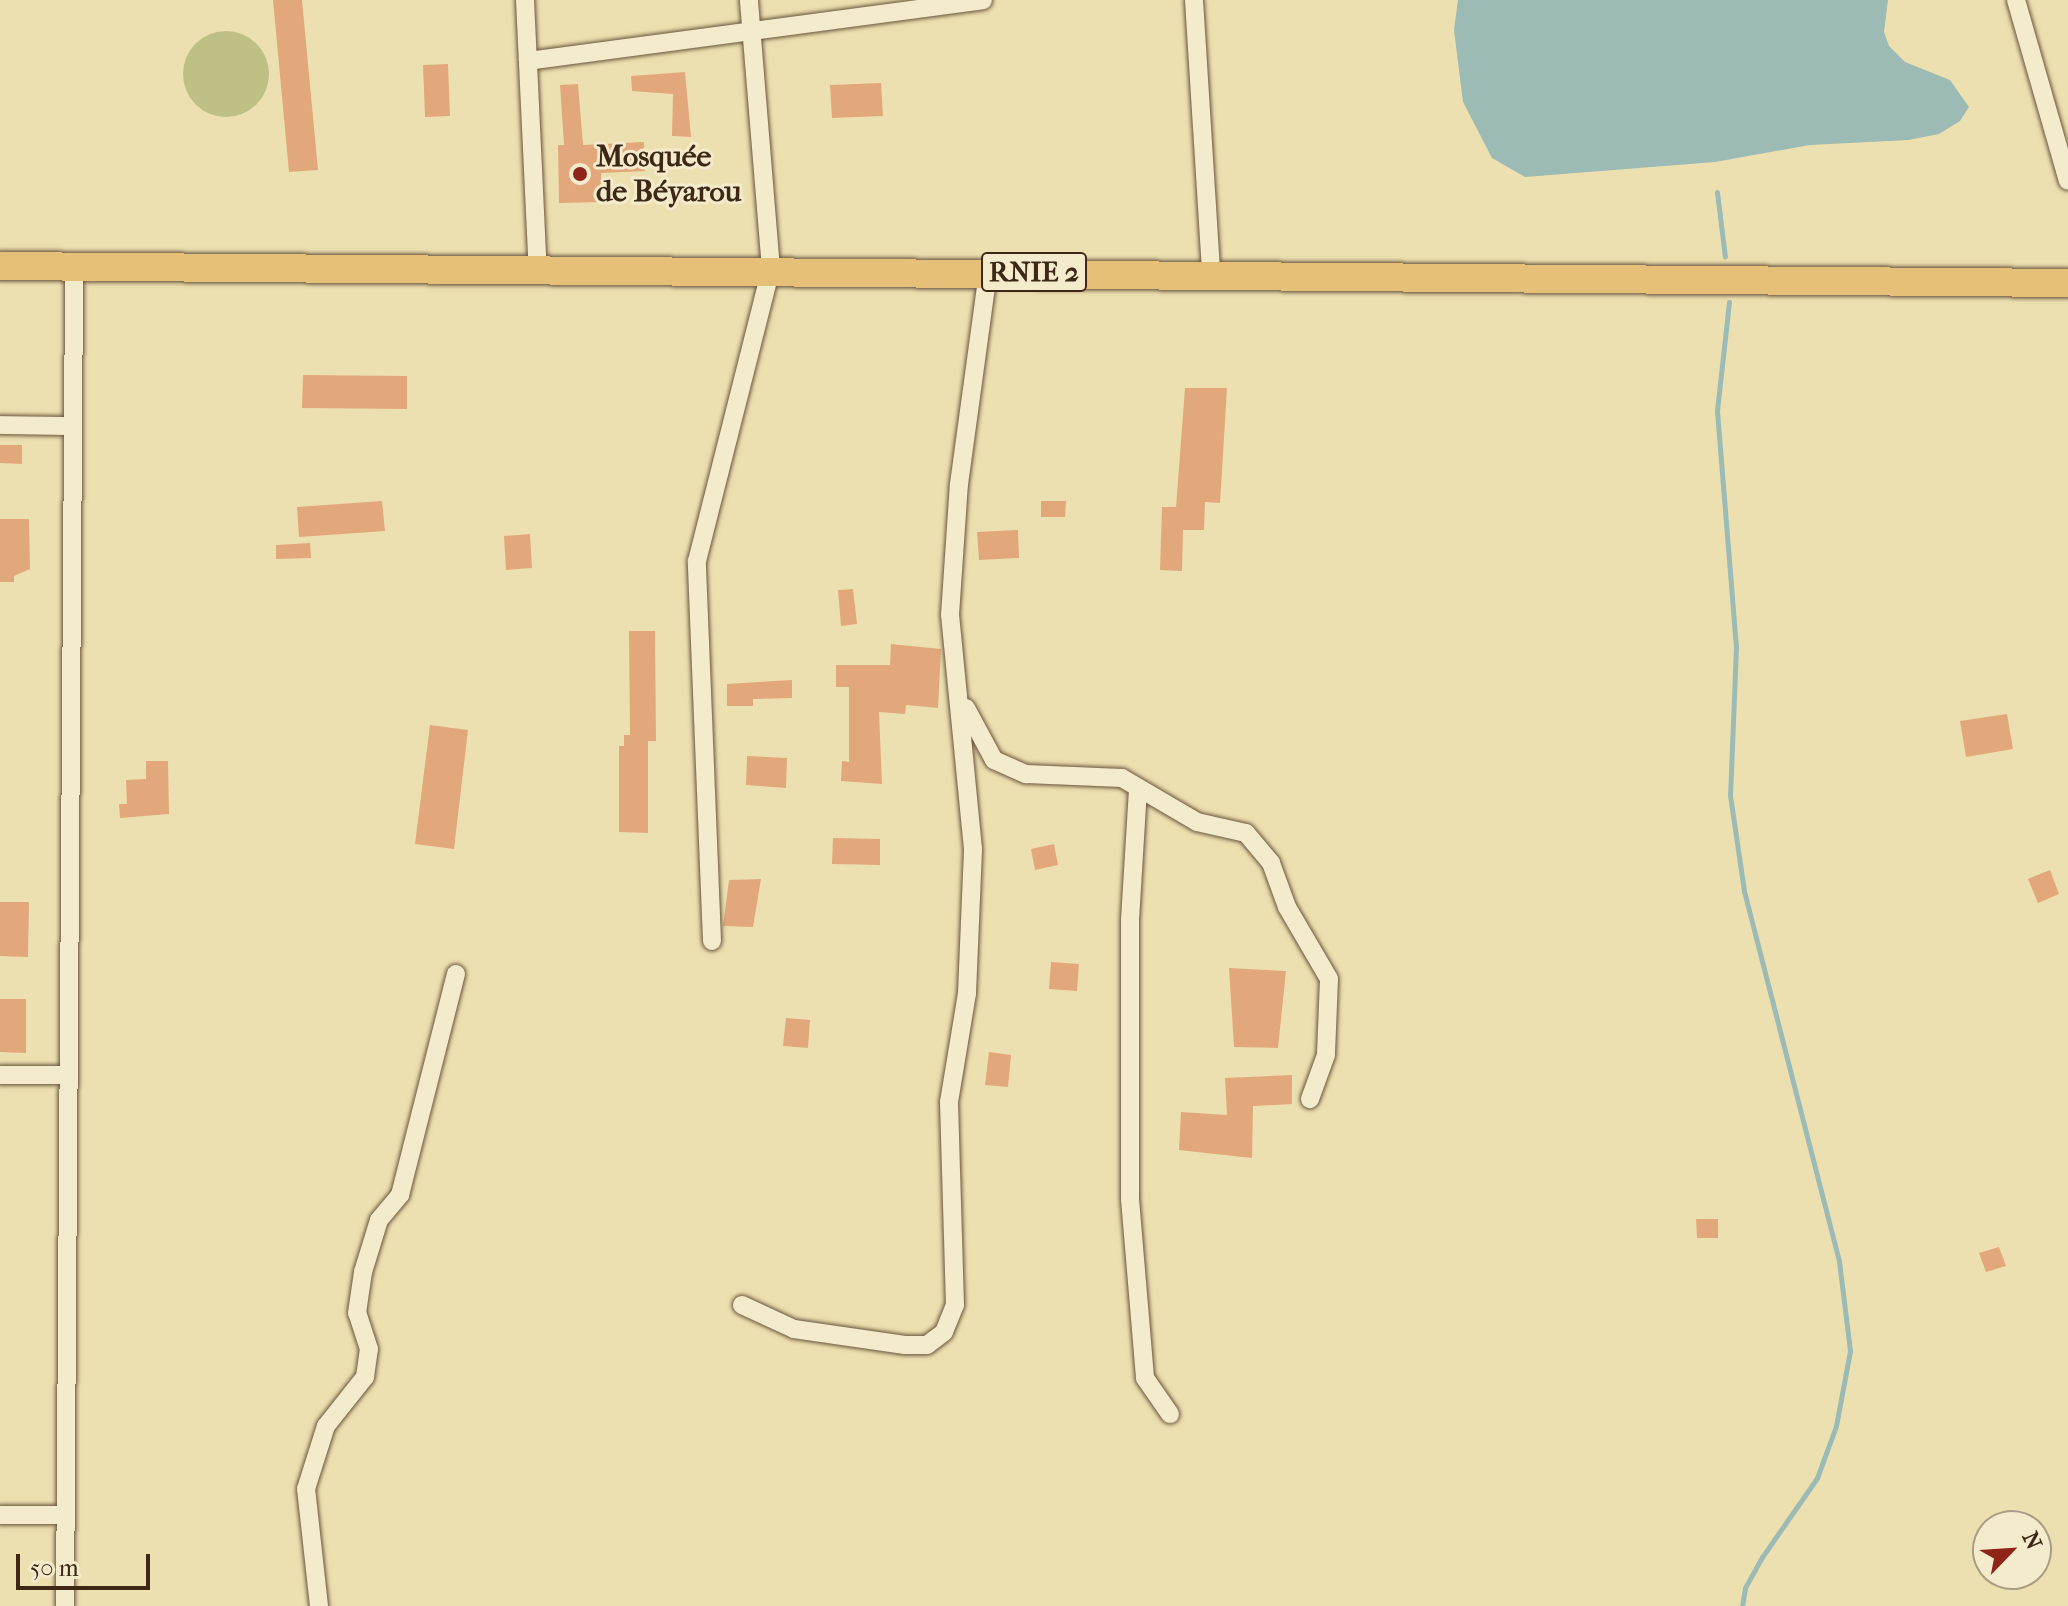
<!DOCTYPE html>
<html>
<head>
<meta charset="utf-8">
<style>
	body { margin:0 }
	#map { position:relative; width:2068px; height:1606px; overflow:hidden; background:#ede0b0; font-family:"IM FELL French Canon",serif }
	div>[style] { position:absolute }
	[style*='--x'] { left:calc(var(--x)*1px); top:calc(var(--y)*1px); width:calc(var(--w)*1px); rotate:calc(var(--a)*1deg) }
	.green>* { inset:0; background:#bfc086 }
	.round { border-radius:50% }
	.water>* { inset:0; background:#9bbbb4 }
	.stream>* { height:5px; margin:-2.5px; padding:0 2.5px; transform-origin:2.5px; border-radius:2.5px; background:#9bbbb4 }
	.building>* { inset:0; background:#e2a87b }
	.roads { filter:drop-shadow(0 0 2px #69553c) drop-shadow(0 0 2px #69553c) }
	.street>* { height:18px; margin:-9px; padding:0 9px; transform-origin:9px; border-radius:9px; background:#f3ebcc }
	.primary>* { height:28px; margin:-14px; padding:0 14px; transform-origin:14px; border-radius:14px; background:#e6c078 }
	.dots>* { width:22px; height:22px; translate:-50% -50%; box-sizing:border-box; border:4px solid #f3ebcc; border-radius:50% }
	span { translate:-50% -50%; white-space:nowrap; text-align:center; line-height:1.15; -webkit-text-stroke:6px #f3ebcc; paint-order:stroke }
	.shield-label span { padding:2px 6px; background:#f3ebcc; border:2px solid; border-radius:6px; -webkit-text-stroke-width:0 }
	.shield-label { font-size:28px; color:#3d2715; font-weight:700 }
	.poi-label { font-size:30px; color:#3d2715; font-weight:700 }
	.left { translate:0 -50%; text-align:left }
	.north { position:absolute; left:1972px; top:1510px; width:80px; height:80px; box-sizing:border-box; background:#f3ebcc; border:2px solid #aa9d83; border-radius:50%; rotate:65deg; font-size:22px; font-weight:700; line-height:32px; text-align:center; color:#3d2715 }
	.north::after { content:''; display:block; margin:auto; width:28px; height:36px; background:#8f2418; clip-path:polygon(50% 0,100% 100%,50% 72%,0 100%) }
	.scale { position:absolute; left:16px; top:1554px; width:134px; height:36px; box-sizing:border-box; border:4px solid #3d2715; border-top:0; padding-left:10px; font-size:24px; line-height:28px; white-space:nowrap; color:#3d2715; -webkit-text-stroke:6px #f3ebcc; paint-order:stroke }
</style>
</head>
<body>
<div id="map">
	<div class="green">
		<i class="round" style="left:183px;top:31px;width:86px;height:86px"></i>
	</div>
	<div class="water">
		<i style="clip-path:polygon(1458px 0,1888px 0,1884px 32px,1889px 46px,1905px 62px,1950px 80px,1969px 107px,1960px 121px,1939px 134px,1908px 140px,1810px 145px,1715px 162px,1525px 177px,1492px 158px,1463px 102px,1454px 30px)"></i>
	</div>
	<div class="stream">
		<i style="--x:1717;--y:192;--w:65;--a:83"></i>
		<i style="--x:1729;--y:302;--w:110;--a:96.3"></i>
		<i style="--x:1717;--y:411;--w:237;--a:85.4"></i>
		<i style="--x:1736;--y:647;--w:148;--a:92.3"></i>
		<i style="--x:1730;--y:795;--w:97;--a:81.7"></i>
		<i style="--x:1744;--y:891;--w:382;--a:75.6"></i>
		<i style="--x:1839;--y:1261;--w:91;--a:83"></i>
		<i style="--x:1850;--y:1351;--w:76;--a:100.6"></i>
		<i style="--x:1836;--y:1426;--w:55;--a:110.1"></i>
		<i style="--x:1817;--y:1478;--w:96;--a:124.8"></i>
		<i style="--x:1762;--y:1557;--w:35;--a:119"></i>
		<i style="--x:1745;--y:1588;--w:18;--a:99"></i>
	</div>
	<div class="building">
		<i style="clip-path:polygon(273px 0,302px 0,318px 170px,289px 172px)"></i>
		<i style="clip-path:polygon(448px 64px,450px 116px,425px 117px,423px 65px)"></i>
		<i style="clip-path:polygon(685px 72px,691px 137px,672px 136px,673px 94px,632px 91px,631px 76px)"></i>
		<i style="clip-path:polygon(881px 83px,883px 116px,832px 118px,830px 85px)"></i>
		<i style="clip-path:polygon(578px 84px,583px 145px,644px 142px,645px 171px,601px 173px,602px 202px,559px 203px,558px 145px,564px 145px,560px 85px)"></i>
		<i style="clip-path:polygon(303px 375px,407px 376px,407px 409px,302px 408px)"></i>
		<i style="clip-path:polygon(1185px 388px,1227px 388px,1220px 503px,1205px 502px,1204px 530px,1183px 530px,1182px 571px,1160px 570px,1162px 507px,1176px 507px)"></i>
		<i style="clip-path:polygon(0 445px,22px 445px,22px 464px,0 463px)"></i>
		<i style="clip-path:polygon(382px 501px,385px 531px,299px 537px,297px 507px)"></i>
		<i style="clip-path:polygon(1041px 501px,1066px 501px,1065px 517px,1041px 517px)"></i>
		<i style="clip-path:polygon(0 519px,29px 519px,30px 569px,14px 576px,14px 582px,0 582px)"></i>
		<i style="clip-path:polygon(1018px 530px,1019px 558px,979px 560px,977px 532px)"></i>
		<i style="clip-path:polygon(530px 534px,532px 568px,506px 570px,504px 536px)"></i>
		<i style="clip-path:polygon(310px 543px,311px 558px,276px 559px,276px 545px)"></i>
		<i style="clip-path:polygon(853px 589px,857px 624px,841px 626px,838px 590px)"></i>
		<i style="clip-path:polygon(629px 631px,655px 631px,656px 741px,648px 741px,648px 833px,619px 832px,619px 746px,624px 746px,624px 735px,630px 735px)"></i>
		<i style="clip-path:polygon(891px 644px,941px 649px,938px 708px,906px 705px,905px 714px,879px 712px,882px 784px,841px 781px,842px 761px,849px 762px,849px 687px,836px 687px,836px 665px,890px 665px)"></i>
		<i style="clip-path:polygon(792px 680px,792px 698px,753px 699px,753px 706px,727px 706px,727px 684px)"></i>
		<i style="clip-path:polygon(2007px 714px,2013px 749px,1966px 757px,1960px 721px)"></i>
		<i style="clip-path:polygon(430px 725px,468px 730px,454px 849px,415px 844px)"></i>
		<i style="clip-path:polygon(747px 756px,787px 758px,786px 788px,746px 785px)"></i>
		<i style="clip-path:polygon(146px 761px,168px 761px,169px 814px,120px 818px,119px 804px,127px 804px,126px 780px,146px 779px)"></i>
		<i style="clip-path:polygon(833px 838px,880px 839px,880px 865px,832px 864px)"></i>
		<i style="clip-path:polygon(1054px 844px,1058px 865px,1035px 870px,1031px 849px)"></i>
		<i style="clip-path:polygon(2050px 870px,2059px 894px,2038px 903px,2028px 879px)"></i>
		<i style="clip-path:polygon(761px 879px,753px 927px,723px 926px,729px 880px)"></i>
		<i style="clip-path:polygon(0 902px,29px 902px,28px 957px,0 956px)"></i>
		<i style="clip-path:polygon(1051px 962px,1079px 964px,1077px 991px,1049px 989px)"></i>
		<i style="clip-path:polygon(1229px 968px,1286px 971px,1278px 1048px,1234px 1047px)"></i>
		<i style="clip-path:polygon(0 999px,26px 999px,26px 1053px,0 1052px)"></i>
		<i style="clip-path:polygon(786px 1018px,810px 1020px,808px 1048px,783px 1046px)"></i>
		<i style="clip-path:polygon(989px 1052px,1011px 1055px,1008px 1087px,985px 1085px)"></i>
		<i style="clip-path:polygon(1292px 1075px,1292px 1104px,1253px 1106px,1252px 1158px,1179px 1150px,1181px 1112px,1227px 1115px,1225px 1078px)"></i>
		<i style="clip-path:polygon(1696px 1219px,1718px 1219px,1718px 1238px,1697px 1238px)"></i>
		<i style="clip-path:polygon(1999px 1247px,2006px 1266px,1986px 1272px,1979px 1253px)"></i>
	</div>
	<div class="roads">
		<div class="street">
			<i style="--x:525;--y:0;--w:272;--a:87.3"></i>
			<i style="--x:1194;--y:0;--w:275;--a:86.4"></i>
			<i style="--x:2016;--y:0;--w:188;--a:74"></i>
			<i style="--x:528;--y:61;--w:459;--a:-7.6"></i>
			<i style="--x:0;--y:425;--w:73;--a:0.8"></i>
			<i style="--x:966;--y:708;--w:59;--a:61.7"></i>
			<i style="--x:994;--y:760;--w:35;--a:24"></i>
			<i style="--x:1026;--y:774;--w:96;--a:2.4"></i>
			<i style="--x:1122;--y:778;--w:87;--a:30.4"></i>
			<i style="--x:1197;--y:822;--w:50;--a:12.7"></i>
			<i style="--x:1246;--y:833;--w:39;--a:50"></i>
			<i style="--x:1271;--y:863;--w:47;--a:70"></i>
			<i style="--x:1287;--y:907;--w:83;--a:59.7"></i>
			<i style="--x:1329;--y:979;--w:76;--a:92.3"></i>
			<i style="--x:1326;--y:1055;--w:47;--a:110"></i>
			<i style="--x:1138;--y:789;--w:132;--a:93.5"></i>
			<i style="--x:1130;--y:921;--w:278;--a:90"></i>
			<i style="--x:1130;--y:1199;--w:180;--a:85.2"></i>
			<i style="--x:1145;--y:1378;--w:44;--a:55.2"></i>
			<i style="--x:712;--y:941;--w:380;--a:-92.3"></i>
			<i style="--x:697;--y:561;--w:301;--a:-75.8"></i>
			<i style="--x:771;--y:269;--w:270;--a:-94.7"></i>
			<i style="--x:0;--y:1075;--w:69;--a:0"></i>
			<i style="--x:742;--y:1305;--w:57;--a:24.8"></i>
			<i style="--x:794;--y:1329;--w:112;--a:8.2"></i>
			<i style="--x:905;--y:1345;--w:22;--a:0"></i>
			<i style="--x:927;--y:1345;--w:21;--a:-37"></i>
			<i style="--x:944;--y:1332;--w:29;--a:-68"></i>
			<i style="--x:955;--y:1305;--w:203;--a:-91.7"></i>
			<i style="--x:949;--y:1102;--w:110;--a:-80.6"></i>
			<i style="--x:967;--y:993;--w:144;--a:-87.6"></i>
			<i style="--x:973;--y:849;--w:235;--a:-95.6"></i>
			<i style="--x:950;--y:615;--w:131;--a:-86.1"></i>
			<i style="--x:959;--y:484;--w:215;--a:-82.2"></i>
			<i style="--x:0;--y:1515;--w:66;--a:0"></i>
			<i style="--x:65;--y:1606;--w:1339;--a:-89.61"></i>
			<i style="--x:319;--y:1606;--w:118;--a:-96.3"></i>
			<i style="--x:306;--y:1489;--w:66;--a:-72.4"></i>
			<i style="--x:326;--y:1426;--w:63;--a:-51.5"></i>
			<i style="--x:365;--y:1377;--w:28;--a:-82"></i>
			<i style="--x:369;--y:1349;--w:38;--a:-108"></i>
			<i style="--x:357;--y:1313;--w:41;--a:-81.7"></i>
			<i style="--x:363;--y:1272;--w:54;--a:-72.9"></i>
			<i style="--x:379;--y:1220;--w:33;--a:-50"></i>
			<i style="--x:400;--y:1195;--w:228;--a:-75.8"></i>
		</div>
		<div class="primary">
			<i style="--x:0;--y:266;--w:2068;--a:0.47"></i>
		</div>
	</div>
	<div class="dots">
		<i style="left:580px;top:174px;background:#8f2418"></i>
	</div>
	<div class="shield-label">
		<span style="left:1034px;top:272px">RNIE 2</span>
	</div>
	<div class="poi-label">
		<span class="left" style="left:596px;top:174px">Mosquée<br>de Béyarou</span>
	</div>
	<div class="north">N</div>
	<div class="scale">50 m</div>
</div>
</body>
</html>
